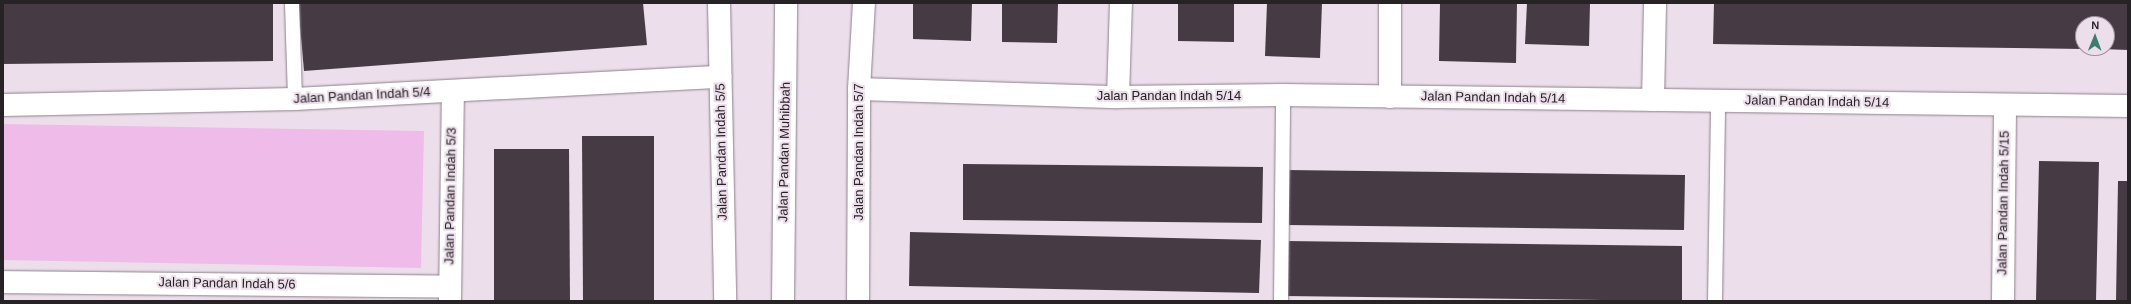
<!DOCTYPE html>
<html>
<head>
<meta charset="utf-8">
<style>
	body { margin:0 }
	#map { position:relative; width:2131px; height:304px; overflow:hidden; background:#ecdfeb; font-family:Helvetica,sans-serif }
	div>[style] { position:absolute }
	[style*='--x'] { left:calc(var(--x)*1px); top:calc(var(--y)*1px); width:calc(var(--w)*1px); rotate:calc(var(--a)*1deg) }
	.green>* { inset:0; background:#efbbe9 }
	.building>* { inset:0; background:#463b44 }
	.roads { filter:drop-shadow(0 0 1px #8d818b) drop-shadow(0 0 1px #8d818b) }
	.service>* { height:14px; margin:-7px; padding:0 7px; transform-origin:7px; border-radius:7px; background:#fff }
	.minor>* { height:22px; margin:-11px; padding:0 11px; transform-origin:11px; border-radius:11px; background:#fff }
	.tertiary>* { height:22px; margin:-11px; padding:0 11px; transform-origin:11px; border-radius:11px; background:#fff }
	span { translate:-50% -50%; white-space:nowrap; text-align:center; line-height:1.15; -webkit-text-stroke:4px #ecdfeb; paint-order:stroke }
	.street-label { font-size:13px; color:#262226 }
	.frame { position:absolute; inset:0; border:4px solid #262226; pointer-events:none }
	.north { position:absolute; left:2075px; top:16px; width:40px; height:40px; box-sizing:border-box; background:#ecdfeb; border:1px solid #9d939c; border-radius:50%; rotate:1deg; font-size:11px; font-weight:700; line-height:16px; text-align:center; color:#262226 }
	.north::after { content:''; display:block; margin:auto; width:14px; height:18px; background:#3a7e72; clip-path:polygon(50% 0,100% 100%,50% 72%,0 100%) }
</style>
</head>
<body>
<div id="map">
	<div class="green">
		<i style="clip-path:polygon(3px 124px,424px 131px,421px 268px,3px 260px)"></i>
	</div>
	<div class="building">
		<i style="clip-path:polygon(3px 3px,273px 3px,273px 61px,3px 64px)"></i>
		<i style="clip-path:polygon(298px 3px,643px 3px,647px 45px,304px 71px)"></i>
		<i style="clip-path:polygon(913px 3px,972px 3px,971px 41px,913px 39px)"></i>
		<i style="clip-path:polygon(1002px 3px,1058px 3px,1057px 43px,1002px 42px)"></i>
		<i style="clip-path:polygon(1178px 3px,1234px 3px,1234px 42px,1178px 41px)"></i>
		<i style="clip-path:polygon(1267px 3px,1322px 3px,1320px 58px,1265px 56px)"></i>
		<i style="clip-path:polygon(1440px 3px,1517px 3px,1516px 63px,1439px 61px)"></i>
		<i style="clip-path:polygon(1527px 3px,1590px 3px,1589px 46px,1525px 44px)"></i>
		<i style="clip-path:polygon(1714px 3px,2128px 3px,2128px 50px,2101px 49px,2107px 48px,2107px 24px,2083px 24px,2083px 49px,1713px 44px)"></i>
		<i style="clip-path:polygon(582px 136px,654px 136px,654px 301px,583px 301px)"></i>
		<i style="clip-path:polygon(494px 149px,569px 149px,570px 301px,494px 301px)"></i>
		<i style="clip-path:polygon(2039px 161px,2099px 162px,2096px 301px,2036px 301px)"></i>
		<i style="clip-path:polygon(963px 164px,1263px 167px,1262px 223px,963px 220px)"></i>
		<i style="clip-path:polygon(1287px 170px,1685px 175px,1684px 230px,1287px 225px)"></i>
		<i style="clip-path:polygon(2118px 181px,2128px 181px,2128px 301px,2116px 301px)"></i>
		<i style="clip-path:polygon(910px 232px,1261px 240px,1259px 293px,909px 286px)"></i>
		<i style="clip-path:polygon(1285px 241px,1682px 246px,1682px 301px,1284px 296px)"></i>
	</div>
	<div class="roads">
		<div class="service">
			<i style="--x:292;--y:3;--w:96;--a:88.2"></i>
			<i style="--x:1281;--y:301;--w:206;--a:-89.4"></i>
			<i style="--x:1715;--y:301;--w:200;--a:-89.1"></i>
		</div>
		<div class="minor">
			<i style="--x:719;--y:3;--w:298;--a:88.8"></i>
			<i style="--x:1390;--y:3;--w:94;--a:90"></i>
			<i style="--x:859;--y:89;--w:259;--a:1.8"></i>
			<i style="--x:1118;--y:97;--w:165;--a:-0.7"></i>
			<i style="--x:1283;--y:95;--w:845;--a:0.75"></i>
			<i style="--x:1118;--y:97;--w:94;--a:-88.2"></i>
			<i style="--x:1653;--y:100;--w:97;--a:-88.8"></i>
			<i style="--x:3;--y:105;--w:292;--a:-1.2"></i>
			<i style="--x:295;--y:99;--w:426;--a:-3"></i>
			<i style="--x:3;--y:282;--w:447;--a:0.6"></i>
			<i style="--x:450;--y:301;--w:209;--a:-89.2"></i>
			<i style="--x:858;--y:301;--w:212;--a:-89.7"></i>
			<i style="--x:859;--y:89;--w:86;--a:-86.7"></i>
			<i style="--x:2003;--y:301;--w:196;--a:-89.4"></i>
		</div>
		<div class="tertiary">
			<i style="--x:783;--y:301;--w:298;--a:-89.4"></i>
		</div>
	</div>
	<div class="street-label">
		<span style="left:362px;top:96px;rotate:-3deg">Jalan Pandan Indah 5/4</span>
		<span style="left:1169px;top:96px">Jalan Pandan Indah 5/14</span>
		<span style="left:1493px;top:98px;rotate:1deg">Jalan Pandan Indah 5/14</span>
		<span style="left:1817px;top:102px;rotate:1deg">Jalan Pandan Indah 5/14</span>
		<span style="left:722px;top:152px;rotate:-91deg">Jalan Pandan Indah 5/5</span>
		<span style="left:785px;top:152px;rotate:-89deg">Jalan Pandan Muhibbah</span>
		<span style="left:859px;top:152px;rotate:-90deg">Jalan Pandan Indah 5/7</span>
		<span style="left:451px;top:196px;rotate:-89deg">Jalan Pandan Indah 5/3</span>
		<span style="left:2004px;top:203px;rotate:-89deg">Jalan Pandan Indah 5/15</span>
		<span style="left:227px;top:284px;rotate:1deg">Jalan Pandan Indah 5/6</span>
	</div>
	<div class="frame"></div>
	<div class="north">N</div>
</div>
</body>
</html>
